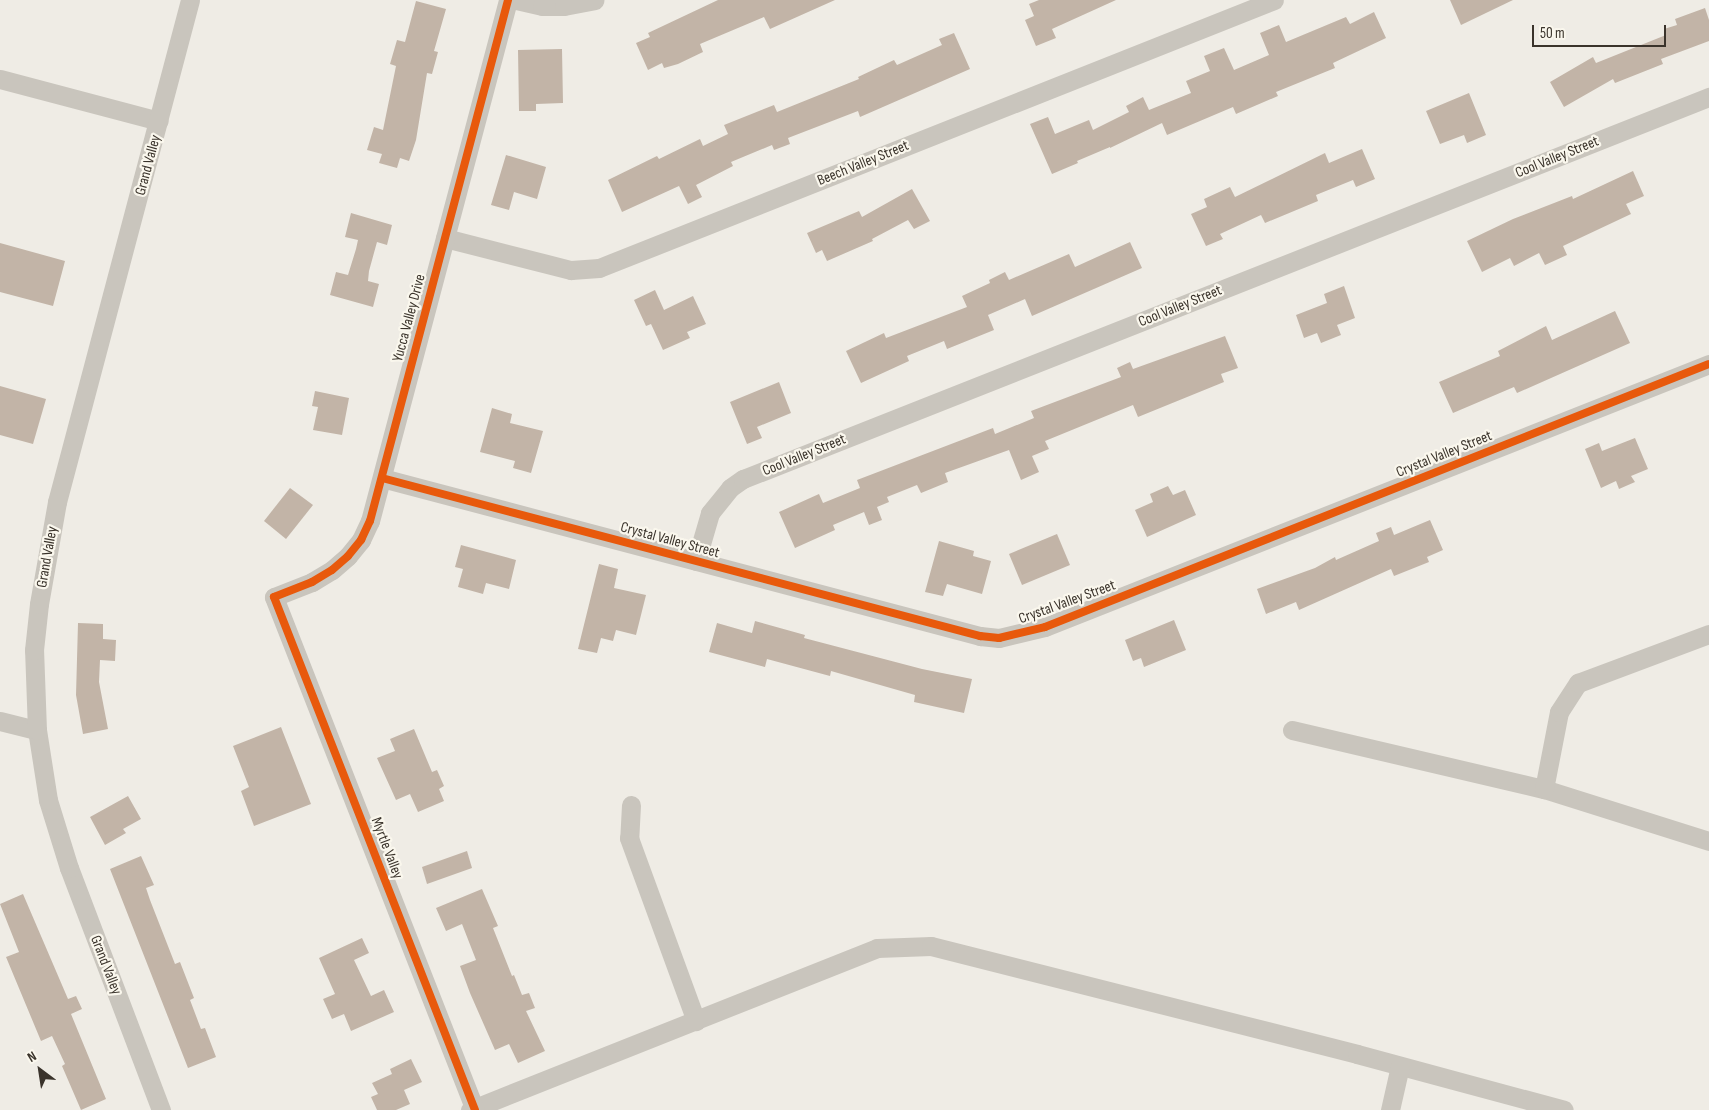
<!DOCTYPE html>
<html>
<head>
<meta charset="utf-8">
<style>
	body { margin:0 }
	#map { position:relative; width:1709px; height:1110px; overflow:hidden; background:#efece5; font-family:"Sofia Sans Condensed",sans-serif }
	div>[style] { position:absolute }
	[style*='--x'] { left:calc(var(--x)*1px); top:calc(var(--y)*1px); width:calc(var(--w)*1px); rotate:calc(var(--a)*1deg) }
	.building>* { inset:0; background:#c2b4a7 }
	.minor>* { height:19px; margin:-9.5px; padding:0 9.5px; transform-origin:9.5px; border-radius:9.5px; background:#c9c5bd }
	.cycleway>* { height:8px; margin:-4px; padding:0 4px; transform-origin:4px; border-radius:4px; background:#e8590c }
	span { translate:-50% -50%; white-space:nowrap; text-align:center; line-height:1.15; -webkit-text-stroke:4.5px #faf7ed; paint-order:stroke }
	.street-label { font-size:15px; color:#3a332b }
	.north { position:absolute; left:15px; top:1045px; width:50px; height:50px; -webkit-text-stroke:4px #faf7ed; paint-order:stroke; rotate:329deg; font-size:14px; font-weight:700; line-height:20px; text-align:center; color:#3a332b }
	.north::after { content:''; display:block; margin:auto; width:18px; height:22px; background:#3a332b; clip-path:polygon(50% 0,100% 100%,50% 72%,0 100%) }
	.scale { position:absolute; left:1532px; top:25px; width:134px; height:22px; box-sizing:border-box; border:2px solid #3a332b; border-top:0; padding-left:6px; font-size:15px; line-height:18px; white-space:nowrap; color:#3a332b; -webkit-text-stroke:4px #faf7ed; paint-order:stroke }
</style>
</head>
<body>
<div id="map">
	<div class="building">
		<i style="clip-path:polygon(718px 0,835px 0,770px 29px,764px 17px,700px 44px,703px 52px,678px 64px,664px 68px,662px 63px,648px 70px,636px 43px,650px 37px,648px 33px)"></i>
		<i style="clip-path:polygon(1039px 0,1116px 0,1052px 29px,1056px 38px,1036px 46px,1025px 20px,1034px 16px,1029px 4px)"></i>
		<i style="clip-path:polygon(1450px 0,1513px 0,1461px 25px)"></i>
		<i style="clip-path:polygon(416px 1px,446px 9px,434px 51px,438px 52px,432px 74px,427px 73px,416px 140px,409px 161px,400px 158px,397px 168px,379px 163px,382px 154px,367px 150px,374px 127px,383px 130px,396px 66px,390px 64px,397px 40px,405px 42px)"></i>
		<i style="clip-path:polygon(1705px 8px,1709px 20px,1709px 41px,1661px 59px,1663px 64px,1615px 83px,1613px 79px,1564px 107px,1550px 82px,1593px 57px,1596px 63px,1666px 35px,1664px 29px,1677px 25px,1675px 19px)"></i>
		<i style="clip-path:polygon(1374px 12px,1386px 38px,1333px 63px,1335px 68px,1276px 92px,1278px 96px,1236px 114px,1233px 107px,1167px 135px,1162px 123px,1110px 148px,1110px 147px,1077px 161px,1078px 163px,1052px 174px,1030px 124px,1048px 117px,1055px 134px,1089px 120px,1093px 130px,1129px 112px,1126px 106px,1143px 97px,1149px 110px,1191px 93px,1186px 81px,1210px 71px,1204px 56px,1224px 48px,1234px 70px,1269px 55px,1260px 33px,1279px 25px,1286px 42px,1346px 17px,1350px 24px)"></i>
		<i style="clip-path:polygon(954px 33px,970px 69px,860px 117px,858px 111px,788px 138px,790px 144px,774px 150px,772px 145px,731px 162px,733px 166px,696px 185px,702px 197px,688px 204px,679px 186px,622px 212px,608px 180px,657px 156px,659px 159px,700px 139px,703px 146px,728px 134px,724px 125px,774px 105px,777px 112px,859px 79px,858px 77px,894px 60px,897px 65px,942px 45px,939px 39px)"></i>
		<i style="clip-path:polygon(562px 49px,563px 103px,536px 104px,536px 111px,519px 111px,518px 50px)"></i>
		<i style="clip-path:polygon(1469px 93px,1486px 135px,1467px 143px,1464px 135px,1440px 144px,1426px 111px)"></i>
		<i style="clip-path:polygon(1362px 149px,1375px 179px,1356px 187px,1353px 180px,1316px 195px,1318px 201px,1265px 223px,1261px 215px,1220px 234px,1223px 239px,1206px 246px,1191px 214px,1207px 207px,1204px 199px,1230px 187px,1235px 197px,1325px 153px,1329px 163px)"></i>
		<i style="clip-path:polygon(506px 155px,546px 167px,537px 199px,514px 192px,509px 210px,491px 205px)"></i>
		<i style="clip-path:polygon(1633px 171px,1644px 196px,1626px 204px,1631px 214px,1563px 246px,1567px 255px,1545px 265px,1539px 253px,1514px 266px,1510px 258px,1482px 272px,1467px 241px,1513px 219px,1572px 196px,1573px 199px)"></i>
		<i style="clip-path:polygon(912px 189px,930px 221px,914px 229px,908px 220px,872px 239px,873px 241px,827px 261px,822px 250px,816px 253px,807px 233px,859px 211px,862px 217px)"></i>
		<i style="clip-path:polygon(351px 213px,392px 225px,387px 245px,377px 242px,369px 271px,368px 281px,379px 284px,373px 307px,330px 295px,336px 272px,348px 275px,356px 249px,358px 240px,345px 237px)"></i>
		<i style="clip-path:polygon(1130px 242px,1142px 268px,1032px 316px,1025px 299px,988px 315px,994px 330px,947px 349px,944px 341px,907px 356px,909px 361px,861px 383px,846px 351px,884px 333px,886px 338px,967px 307px,962px 296px,990px 283px,989px 280px,1005px 272px,1009px 280px,1069px 254px,1075px 267px)"></i>
		<i style="clip-path:polygon(0 243px,65px 261px,53px 306px,0 292px)"></i>
		<i style="clip-path:polygon(1344px 286px,1355px 318px,1337px 325px,1341px 335px,1321px 343px,1317px 333px,1304px 338px,1296px 315px,1327px 303px,1324px 294px)"></i>
		<i style="clip-path:polygon(655px 290px,664px 310px,693px 296px,706px 324px,687px 332px,690px 338px,663px 350px,651px 324px,646px 326px,634px 300px)"></i>
		<i style="clip-path:polygon(1615px 311px,1630px 343px,1517px 393px,1514px 387px,1453px 413px,1439px 382px,1500px 356px,1498px 351px,1546px 326px,1552px 340px)"></i>
		<i style="clip-path:polygon(1225px 336px,1238px 368px,1221px 374px,1224px 382px,1138px 417px,1133px 405px,1045px 441px,1049px 449px,1032px 456px,1039px 472px,1021px 480px,1009px 450px,945px 473px,948px 482px,921px 493px,917px 485px,887px 497px,889px 502px,877px 507px,882px 520px,869px 525px,864px 512px,833px 525px,835px 530px,795px 548px,779px 512px,819px 494px,823px 503px,860px 488px,857px 480px,993px 428px,995px 434px,1034px 418px,1031px 411px,1121px 377px,1117px 368px,1130px 362px,1133px 369px)"></i>
		<i style="clip-path:polygon(779px 382px,791px 413px,757px 427px,762px 438px,747px 444px,730px 402px)"></i>
		<i style="clip-path:polygon(0 386px,46px 399px,33px 444px,0 435px)"></i>
		<i style="clip-path:polygon(315px 391px,349px 398px,342px 435px,313px 430px,318px 407px,312px 406px)"></i>
		<i style="clip-path:polygon(492px 408px,512px 414px,510px 423px,543px 431px,531px 473px,513px 468px,515px 461px,480px 452px)"></i>
		<i style="clip-path:polygon(1635px 438px,1648px 469px,1631px 476px,1635px 482px,1619px 489px,1616px 481px,1601px 488px,1585px 449px,1599px 443px,1602px 451px)"></i>
		<i style="clip-path:polygon(1168px 486px,1173px 495px,1185px 490px,1196px 515px,1147px 537px,1135px 510px,1153px 502px,1150px 494px)"></i>
		<i style="clip-path:polygon(290px 488px,313px 505px,286px 539px,264px 521px)"></i>
		<i style="clip-path:polygon(1430px 520px,1443px 550px,1427px 557px,1429px 562px,1394px 576px,1391px 569px,1299px 610px,1296px 602px,1266px 614px,1257px 589px,1315px 568px,1335px 557px,1336px 560px,1379px 541px,1376px 533px,1391px 527px,1394px 535px)"></i>
		<i style="clip-path:polygon(1057px 534px,1070px 565px,1022px 585px,1009px 554px)"></i>
		<i style="clip-path:polygon(939px 541px,974px 551px,973px 556px,991px 561px,982px 594px,947px 584px,943px 596px,925px 592px)"></i>
		<i style="clip-path:polygon(461px 545px,516px 560px,509px 589px,486px 583px,483px 594px,458px 587px,463px 569px,455px 567px)"></i>
		<i style="clip-path:polygon(599px 564px,618px 569px,614px 588px,646px 595px,636px 635px,616px 630px,613px 641px,601px 638px,597px 653px,578px 649px)"></i>
		<i style="clip-path:polygon(1174px 620px,1186px 650px,1144px 667px,1141px 658px,1133px 661px,1125px 640px)"></i>
		<i style="clip-path:polygon(755px 621px,805px 635px,804px 638px,922px 669px,972px 679px,964px 713px,914px 702px,915px 695px,831px 671px,830px 676px,767px 659px,765px 667px,709px 652px,717px 623px,752px 633px)"></i>
		<i style="clip-path:polygon(78px 623px,103px 624px,103px 639px,116px 640px,115px 661px,100px 660px,99px 682px,108px 729px,83px 734px,76px 695px)"></i>
		<i style="clip-path:polygon(281px 727px,311px 804px,254px 826px,241px 791px,249px 787px,233px 746px)"></i>
		<i style="clip-path:polygon(414px 729px,432px 772px,437px 770px,444px 786px,439px 789px,444px 801px,418px 812px,410px 794px,396px 800px,377px 758px,395px 751px,390px 739px)"></i>
		<i style="clip-path:polygon(128px 796px,141px 819px,123px 829px,126px 833px,105px 845px,90px 817px)"></i>
		<i style="clip-path:polygon(467px 851px,472px 868px,427px 884px,422px 867px)"></i>
		<i style="clip-path:polygon(141px 856px,154px 885px,146px 888px,150px 900px,175px 964px,180px 962px,194px 998px,190px 1000px,201px 1029px,205px 1028px,216px 1057px,188px 1068px,110px 869px)"></i>
		<i style="clip-path:polygon(482px 889px,498px 926px,493px 928px,512px 976px,514px 975px,522px 995px,529px 993px,535px 1008px,526px 1011px,545px 1051px,518px 1063px,509px 1044px,495px 1050px,470px 993px,460px 966px,476px 960px,462px 924px,446px 931px,436px 908px)"></i>
		<i style="clip-path:polygon(23px 894px,68px 999px,76px 996px,82px 1009px,71px 1014px,106px 1099px,81px 1110px,62px 1066px,65px 1064px,52px 1036px,41px 1041px,6px 957px,19px 952px,0 904px)"></i>
		<i style="clip-path:polygon(362px 938px,369px 953px,354px 960px,371px 996px,384px 990px,394px 1012px,351px 1031px,344px 1014px,332px 1019px,323px 999px,335px 994px,319px 958px)"></i>
		<i style="clip-path:polygon(411px 1059px,422px 1082px,404px 1090px,410px 1104px,396px 1110px,377px 1110px,371px 1097px,378px 1094px,372px 1083px,392px 1074px,390px 1069px)"></i>
	</div>
	<div class="minor">
		<i style="--x:516;--y:0;--w:27;--a:13"></i>
		<i style="--x:542;--y:6;--w:22;--a:0"></i>
		<i style="--x:564;--y:6;--w:31;--a:-11"></i>
		<i style="--x:0;--y:79;--w:164;--a:14.8"></i>
		<i style="--x:445;--y:238;--w:130;--a:14.3"></i>
		<i style="--x:571;--y:270;--w:28;--a:-4"></i>
		<i style="--x:599;--y:268;--w:726;--a:-21.65"></i>
		<i style="--x:382;--y:478;--w:619;--a:14.8"></i>
		<i style="--x:980;--y:636;--w:19;--a:6"></i>
		<i style="--x:999;--y:638;--w:47;--a:-13.4"></i>
		<i style="--x:1045;--y:627;--w:714;--a:-21.61"></i>
		<i style="--x:696;--y:561;--w:50;--a:-73.7"></i>
		<i style="--x:710;--y:513;--w:32;--a:-51"></i>
		<i style="--x:730;--y:488;--w:16;--a:-35"></i>
		<i style="--x:743;--y:479;--w:1039;--a:-21.58"></i>
		<i style="--x:0;--y:721;--w:38;--a:14"></i>
		<i style="--x:1292;--y:730;--w:259;--a:13.2"></i>
		<i style="--x:1544;--y:789;--w:173;--a:17.5"></i>
		<i style="--x:1544;--y:789;--w:78;--a:-79"></i>
		<i style="--x:1559;--y:712;--w:35;--a:-57"></i>
		<i style="--x:1578;--y:683;--w:140;--a:-20.5"></i>
		<i style="--x:631;--y:805;--w:33;--a:93"></i>
		<i style="--x:629;--y:838;--w:195;--a:69.9"></i>
		<i style="--x:161;--y:1110;--w:259;--a:-110.8"></i>
		<i style="--x:69;--y:868;--w:71;--a:-107.2"></i>
		<i style="--x:48;--y:800;--w:71;--a:-98.9"></i>
		<i style="--x:37;--y:730;--w:80;--a:-92.1"></i>
		<i style="--x:34;--y:650;--w:46;--a:-83.8"></i>
		<i style="--x:39;--y:604;--w:104;--a:-80"></i>
		<i style="--x:57;--y:502;--w:519;--a:-75.16"></i>
		<i style="--x:470;--y:1110;--w:438;--a:-21.7"></i>
		<i style="--x:877;--y:948;--w:54;--a:-2.1"></i>
		<i style="--x:931;--y:946;--w:439;--a:14.2"></i>
		<i style="--x:1357;--y:1054;--w:214;--a:15.1"></i>
		<i style="--x:475;--y:1110;--w:551;--a:-111.4"></i>
		<i style="--x:274;--y:597;--w:41;--a:-21.5"></i>
		<i style="--x:312;--y:582;--w:23;--a:-31"></i>
		<i style="--x:332;--y:570;--w:21;--a:-41"></i>
		<i style="--x:348;--y:556;--w:21;--a:-51"></i>
		<i style="--x:361;--y:540;--w:21;--a:-65"></i>
		<i style="--x:370;--y:521;--w:539;--a:-75.16"></i>
		<i style="--x:1390;--y:1110;--w:45;--a:-77.2"></i>
	</div>
	<div class="cycleway">
		<i style="--x:382;--y:478;--w:619;--a:14.8"></i>
		<i style="--x:980;--y:636;--w:19;--a:6"></i>
		<i style="--x:999;--y:638;--w:47;--a:-13.4"></i>
		<i style="--x:1045;--y:627;--w:714;--a:-21.61"></i>
		<i style="--x:475;--y:1110;--w:551;--a:-111.4"></i>
		<i style="--x:274;--y:597;--w:41;--a:-21.5"></i>
		<i style="--x:312;--y:582;--w:23;--a:-31"></i>
		<i style="--x:332;--y:570;--w:21;--a:-41"></i>
		<i style="--x:348;--y:556;--w:21;--a:-51"></i>
		<i style="--x:361;--y:540;--w:21;--a:-65"></i>
		<i style="--x:370;--y:521;--w:539;--a:-75.16"></i>
	</div>
	<div class="street-label">
		<span style="left:1557px;top:157px;rotate:-22deg">Cool Valley Street</span>
		<span style="left:863px;top:163px;rotate:-22deg">Beech Valley Street</span>
		<span style="left:148px;top:165px;rotate:-75deg">Grand Valley</span>
		<span style="left:1180px;top:306px;rotate:-22deg">Cool Valley Street</span>
		<span style="left:409px;top:318px;rotate:-75deg">Yucca Valley Drive</span>
		<span style="left:1444px;top:454px;rotate:-22deg">Crystal Valley Street</span>
		<span style="left:804px;top:455px;rotate:-22deg">Cool Valley Street</span>
		<span style="left:670px;top:540px;rotate:15deg">Crystal Valley Street</span>
		<span style="left:47px;top:557px;rotate:-80deg">Grand Valley</span>
		<span style="left:1067px;top:602px;rotate:-20deg">Crystal Valley Street</span>
		<span style="left:387px;top:848px;rotate:69deg">Myrtle Valley</span>
		<span style="left:106px;top:965px;rotate:69deg">Grand Valley</span>
	</div>
	<div class="north">N</div>
	<div class="scale">50 m</div>
</div>
</body>
</html>
